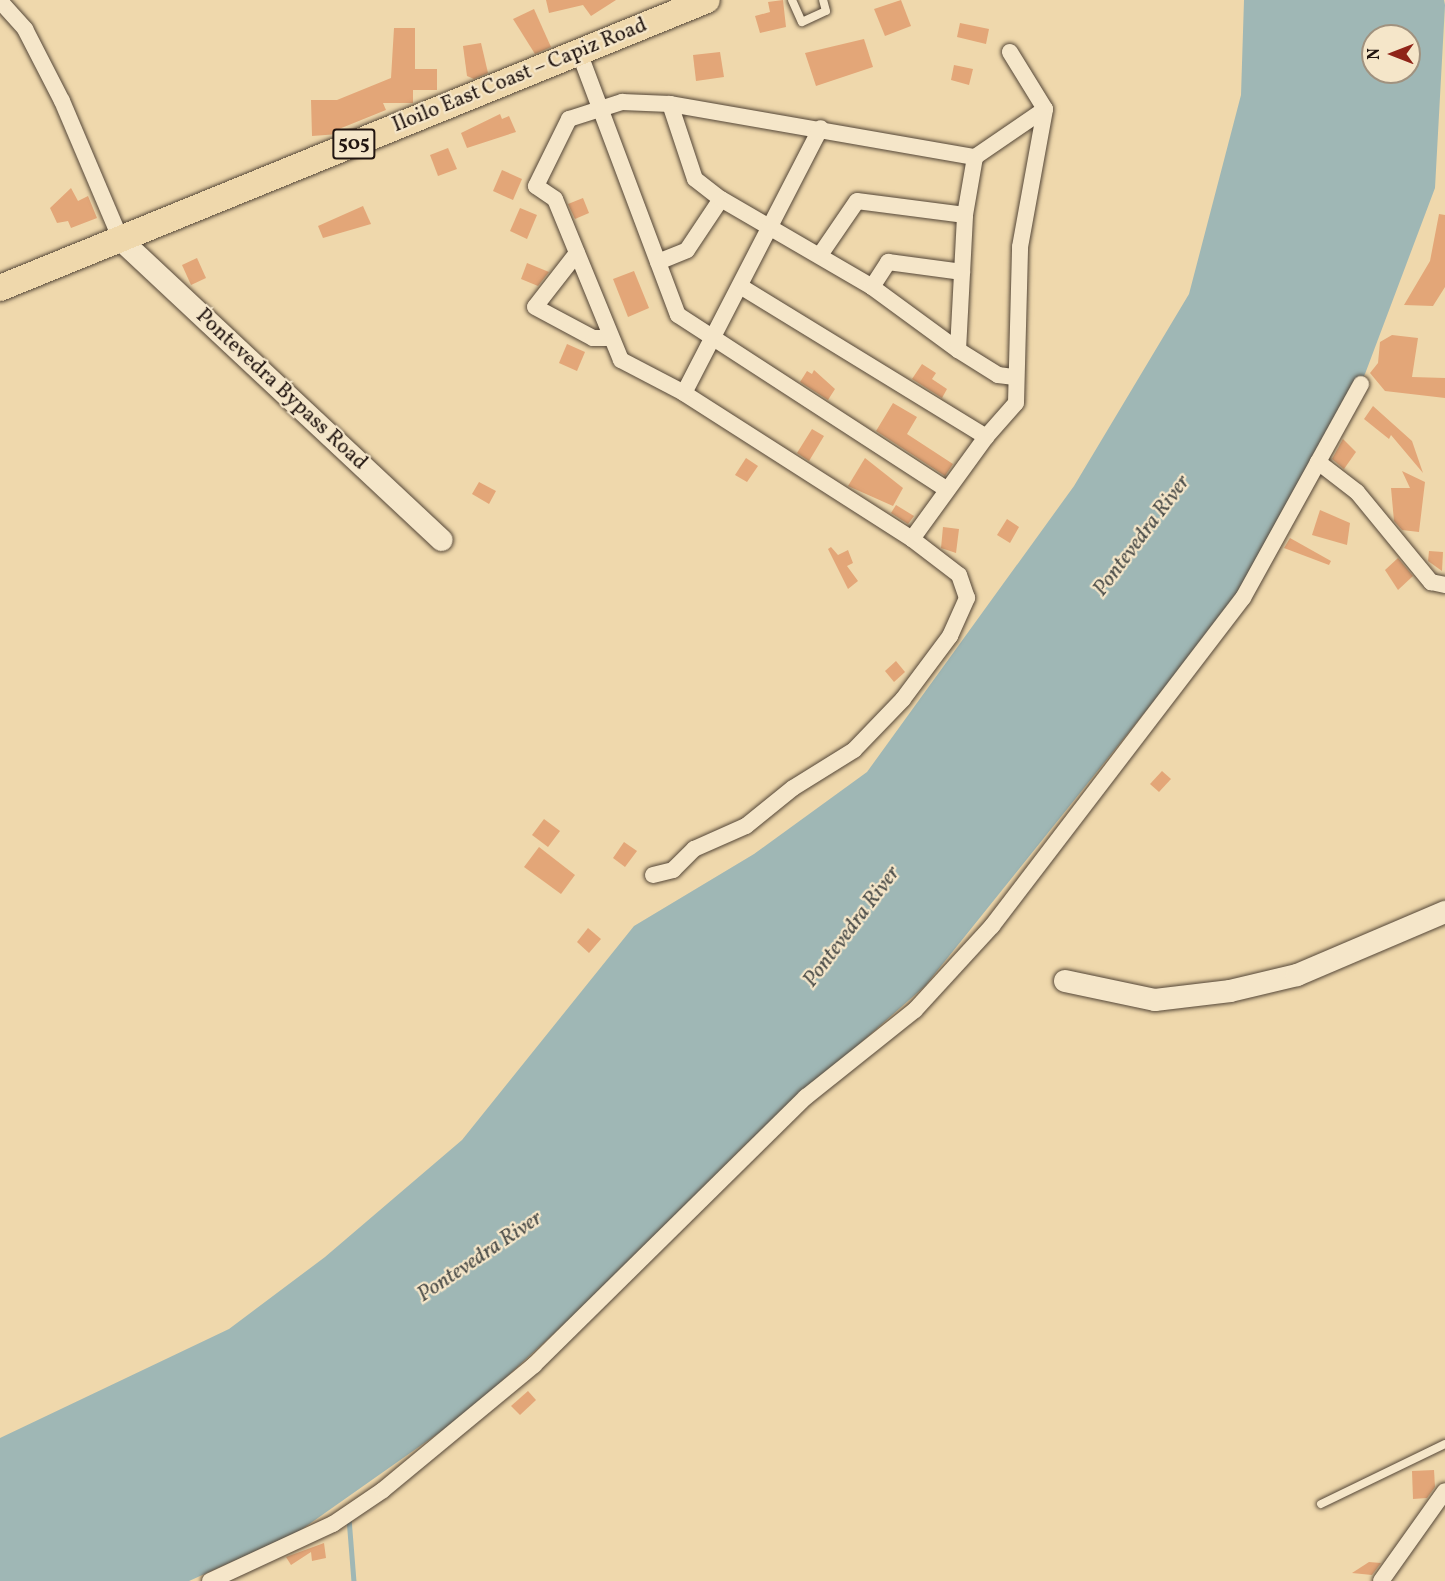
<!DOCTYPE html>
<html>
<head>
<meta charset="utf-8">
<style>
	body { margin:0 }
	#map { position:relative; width:1445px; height:1581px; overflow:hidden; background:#efd8ac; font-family:Vollkorn,serif }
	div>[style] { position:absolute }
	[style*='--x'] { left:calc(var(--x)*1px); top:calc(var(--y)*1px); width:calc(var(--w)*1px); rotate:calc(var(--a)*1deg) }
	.water>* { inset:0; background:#9fb7b5 }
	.stream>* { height:4.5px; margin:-2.25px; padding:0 2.25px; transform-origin:2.25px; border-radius:2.25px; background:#9fb7b5 }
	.building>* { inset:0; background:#e3a678 }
	.roads { filter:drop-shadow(0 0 2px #544637) drop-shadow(0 0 2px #544637) }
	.service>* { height:8px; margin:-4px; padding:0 4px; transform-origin:4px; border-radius:4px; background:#f5e6c9 }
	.minor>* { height:16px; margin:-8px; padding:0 8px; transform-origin:8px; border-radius:8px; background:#f5e6c9 }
	.secondary>* { height:22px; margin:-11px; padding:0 11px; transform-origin:11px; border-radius:11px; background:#f5e6c9 }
	.primary>* { height:26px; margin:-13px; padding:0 13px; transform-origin:13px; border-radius:13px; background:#efd8ac }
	span { translate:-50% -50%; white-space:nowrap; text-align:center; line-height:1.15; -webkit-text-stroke:4.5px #f5e6c9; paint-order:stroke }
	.shield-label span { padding:2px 4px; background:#f5e6c9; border:2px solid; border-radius:4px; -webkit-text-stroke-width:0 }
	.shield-label { font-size:20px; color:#211510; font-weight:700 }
	.street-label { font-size:21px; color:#211510 }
	.water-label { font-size:22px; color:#4d4e4a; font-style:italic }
	.north { position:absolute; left:1361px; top:24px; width:60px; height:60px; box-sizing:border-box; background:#f5e6c9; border:2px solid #a0927f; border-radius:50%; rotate:270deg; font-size:16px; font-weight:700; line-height:24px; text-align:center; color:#211510 }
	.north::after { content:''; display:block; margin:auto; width:21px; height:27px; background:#8f2418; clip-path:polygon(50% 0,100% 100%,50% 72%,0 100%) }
</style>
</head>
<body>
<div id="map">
	<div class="water">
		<i style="clip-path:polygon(evenodd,1244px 0,1444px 0,1445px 5px,1435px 188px,1365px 374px,1247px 585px,925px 986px,745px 1145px,609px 1283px,467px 1413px,298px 1532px,189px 1581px,0 1581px,0 1438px,229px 1329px,325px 1257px,462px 1140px,634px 926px,754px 854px,867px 772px,1074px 486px,1189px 294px,1241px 95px,1244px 0,1373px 36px,1409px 36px,1409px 72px,1373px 72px,1373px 36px)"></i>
	</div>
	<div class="stream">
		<i style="--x:349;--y:1518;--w:63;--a:85.5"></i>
	</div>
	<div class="building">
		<i style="clip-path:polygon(546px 0,616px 0,591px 16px,583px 5px,549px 13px)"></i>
		<i style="clip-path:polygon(783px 0,786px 27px,760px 33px,755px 16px,770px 12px,768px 2px)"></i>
		<i style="clip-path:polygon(901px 0,911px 26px,885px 36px,874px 9px)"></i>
		<i style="clip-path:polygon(534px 9px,551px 47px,535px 54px,513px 19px)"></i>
		<i style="clip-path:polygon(960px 23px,989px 29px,986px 44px,957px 37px)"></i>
		<i style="clip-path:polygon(394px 28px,415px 28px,415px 69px,437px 69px,437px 90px,413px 90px,413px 103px,383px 103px,386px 110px,339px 129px,339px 134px,312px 136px,311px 100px,337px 100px,391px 78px)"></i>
		<i style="clip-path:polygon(864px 39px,873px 67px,816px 86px,805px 53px)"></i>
		<i style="clip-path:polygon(481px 43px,488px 73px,474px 79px,467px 76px,463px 46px)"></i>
		<i style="clip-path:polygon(720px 52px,724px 77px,696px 81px,693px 55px)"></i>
		<i style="clip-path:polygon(954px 65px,973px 69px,969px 85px,951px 80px)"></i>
		<i style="clip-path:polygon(500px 114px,502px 119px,509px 116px,516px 132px,467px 148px,461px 133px)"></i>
		<i style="clip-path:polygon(448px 148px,457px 169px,438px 176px,430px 155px)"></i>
		<i style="clip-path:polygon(502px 170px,522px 179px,513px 200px,493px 191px)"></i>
		<i style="clip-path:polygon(71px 188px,78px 201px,88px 196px,97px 218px,71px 228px,68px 221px,57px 223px,50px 208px)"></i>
		<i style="clip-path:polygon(583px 198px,589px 213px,575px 219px,568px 204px)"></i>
		<i style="clip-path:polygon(363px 206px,371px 224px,323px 238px,318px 226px)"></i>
		<i style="clip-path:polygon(520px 208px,537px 215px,527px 239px,510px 231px)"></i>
		<i style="clip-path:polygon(1439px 214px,1445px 215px,1445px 287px,1433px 306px,1404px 305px,1430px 261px)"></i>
		<i style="clip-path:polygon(197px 258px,206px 278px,191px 285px,182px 265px)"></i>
		<i style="clip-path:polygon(527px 263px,549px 272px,538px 286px,521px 279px)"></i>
		<i style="clip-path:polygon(634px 271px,649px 308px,628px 317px,613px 279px)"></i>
		<i style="clip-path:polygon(1392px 335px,1418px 338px,1412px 377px,1445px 378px,1445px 398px,1385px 391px,1370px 373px,1378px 363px,1380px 342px)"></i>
		<i style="clip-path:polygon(567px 344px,585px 352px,577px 371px,559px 363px)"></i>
		<i style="clip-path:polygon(922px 364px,936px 373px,932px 379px,947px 389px,942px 398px,912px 379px)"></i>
		<i style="clip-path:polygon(814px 370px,835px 389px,828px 400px,800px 382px,807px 371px,812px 374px)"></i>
		<i style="clip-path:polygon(893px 403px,917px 417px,907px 434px,953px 464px,945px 476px,876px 431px)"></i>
		<i style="clip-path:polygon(1373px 406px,1412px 441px,1423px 473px,1391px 435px,1389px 439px,1364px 419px)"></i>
		<i style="clip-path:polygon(812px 429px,824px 436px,809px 461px,797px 453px)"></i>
		<i style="clip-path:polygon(1343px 439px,1356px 452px,1344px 469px,1332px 459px)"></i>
		<i style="clip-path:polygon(746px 458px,758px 466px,747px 482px,735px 475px)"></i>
		<i style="clip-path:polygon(865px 458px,903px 488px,893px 506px,848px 486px)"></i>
		<i style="clip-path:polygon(1402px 471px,1425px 482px,1419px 532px,1402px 530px,1394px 521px,1391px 488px,1410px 488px)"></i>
		<i style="clip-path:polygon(479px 482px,496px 491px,489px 504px,472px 494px)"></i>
		<i style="clip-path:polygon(896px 505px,914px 516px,908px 524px,891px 513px)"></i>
		<i style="clip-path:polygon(1320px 510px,1350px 523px,1347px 545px,1312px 535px)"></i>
		<i style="clip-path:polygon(1007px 519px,1019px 527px,1010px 543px,997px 535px)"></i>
		<i style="clip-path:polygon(943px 527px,959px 529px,956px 553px,941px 548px)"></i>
		<i style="clip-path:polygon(1290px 538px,1331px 561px,1329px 565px,1284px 548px)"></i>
		<i style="clip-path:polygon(831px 547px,838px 555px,848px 550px,853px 563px,847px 566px,858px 581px,848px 589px,828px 549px)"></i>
		<i style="clip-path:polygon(1429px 551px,1443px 552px,1442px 571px,1428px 561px)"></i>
		<i style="clip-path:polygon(1398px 558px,1413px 576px,1398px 590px,1385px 570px)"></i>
		<i style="clip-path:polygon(896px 661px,905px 672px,894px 682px,885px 671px)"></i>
		<i style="clip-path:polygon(1162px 771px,1171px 779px,1159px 792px,1150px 784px)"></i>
		<i style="clip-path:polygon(544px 819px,560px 831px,548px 847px,532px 835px)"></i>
		<i style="clip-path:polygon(624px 842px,637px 851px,625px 867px,613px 858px)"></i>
		<i style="clip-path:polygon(539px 847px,575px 875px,561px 894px,524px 867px)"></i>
		<i style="clip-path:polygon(588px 928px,601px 939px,589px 953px,577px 942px)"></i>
		<i style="clip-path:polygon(528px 1391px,536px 1400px,520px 1415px,511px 1406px)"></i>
		<i style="clip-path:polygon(1434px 1470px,1435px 1487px,1427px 1498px,1413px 1499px,1412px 1471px)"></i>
		<i style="clip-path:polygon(324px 1543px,326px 1558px,312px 1561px,311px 1552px,291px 1565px,286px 1557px)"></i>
		<i style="clip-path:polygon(1369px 1562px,1381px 1563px,1372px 1575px,1352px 1573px)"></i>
	</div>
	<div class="roads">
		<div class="service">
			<i style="--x:792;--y:0;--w:24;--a:66"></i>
			<i style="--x:802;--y:22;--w:26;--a:-25"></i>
			<i style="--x:826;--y:11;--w:11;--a:-105"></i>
			<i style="--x:1321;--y:1504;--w:138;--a:-25.8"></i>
		</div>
		<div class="minor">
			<i style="--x:0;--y:1;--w:38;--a:48"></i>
			<i style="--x:25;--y:29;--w:81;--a:62.8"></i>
			<i style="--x:62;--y:101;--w:151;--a:67"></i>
			<i style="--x:579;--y:52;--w:281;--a:69.4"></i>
			<i style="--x:678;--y:315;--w:321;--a:33"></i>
			<i style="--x:670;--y:104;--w:310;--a:9.9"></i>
			<i style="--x:577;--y:253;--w:68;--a:127.9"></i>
			<i style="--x:535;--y:307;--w:66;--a:28.1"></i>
			<i style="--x:593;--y:338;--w:18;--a:0"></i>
			<i style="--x:820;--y:255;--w:65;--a:-55.6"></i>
			<i style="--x:857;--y:201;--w:109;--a:7.4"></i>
			<i style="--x:658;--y:262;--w:31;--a:-22"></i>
			<i style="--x:687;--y:250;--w:61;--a:-56.3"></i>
			<i style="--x:740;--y:286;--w:289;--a:31.5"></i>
			<i style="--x:986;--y:437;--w:126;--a:126"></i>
			<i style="--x:912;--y:539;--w:271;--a:-147.4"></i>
			<i style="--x:684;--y:393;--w:71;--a:-152.4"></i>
			<i style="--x:621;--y:360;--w:174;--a:-112.3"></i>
			<i style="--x:555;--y:199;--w:23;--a:-146"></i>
			<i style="--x:536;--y:186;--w:75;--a:-63.8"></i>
			<i style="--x:569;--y:119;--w:56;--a:-17.8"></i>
			<i style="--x:622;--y:102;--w:48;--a:2.4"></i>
			<i style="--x:670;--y:104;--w:79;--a:71.6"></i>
			<i style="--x:695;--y:179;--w:33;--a:38"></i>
			<i style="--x:721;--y:199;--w:175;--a:30.2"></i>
			<i style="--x:872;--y:287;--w:107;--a:36.2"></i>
			<i style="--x:958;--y:350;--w:47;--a:32"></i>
			<i style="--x:998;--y:375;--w:17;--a:7"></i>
			<i style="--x:872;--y:287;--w:30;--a:-57"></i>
			<i style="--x:888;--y:262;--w:75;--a:7.7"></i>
			<i style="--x:958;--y:350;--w:135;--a:-87"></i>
			<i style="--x:965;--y:215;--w:59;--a:-80.2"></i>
			<i style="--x:975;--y:157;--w:85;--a:-34.4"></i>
			<i style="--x:684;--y:393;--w:298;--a:-62.7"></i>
			<i style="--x:986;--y:437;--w:45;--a:-48.6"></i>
			<i style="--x:1016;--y:403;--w:156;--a:-88.5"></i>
			<i style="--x:1020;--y:247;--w:140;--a:-79.7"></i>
			<i style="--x:1045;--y:109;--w:67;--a:-121.6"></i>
			<i style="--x:1318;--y:462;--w:89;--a:-61.1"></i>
			<i style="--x:653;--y:875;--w:21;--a:-14"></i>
			<i style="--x:673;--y:870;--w:30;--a:-45"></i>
			<i style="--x:694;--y:849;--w:57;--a:-23.9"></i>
			<i style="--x:746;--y:826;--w:60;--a:-39"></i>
			<i style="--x:793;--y:788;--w:72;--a:-31.9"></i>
			<i style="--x:854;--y:750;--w:71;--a:-46.1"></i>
			<i style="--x:903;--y:699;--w:79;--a:-53.3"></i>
			<i style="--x:950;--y:636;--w:42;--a:-65.9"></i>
			<i style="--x:967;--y:598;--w:24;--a:-109"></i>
			<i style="--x:959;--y:575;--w:59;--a:-142.5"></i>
			<i style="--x:210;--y:1581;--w:136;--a:-24.9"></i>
			<i style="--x:333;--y:1524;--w:60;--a:-34.2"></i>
			<i style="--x:383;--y:1490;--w:196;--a:-39.6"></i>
			<i style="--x:534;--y:1365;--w:382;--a:-44.6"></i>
			<i style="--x:806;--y:1097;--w:139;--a:-38.6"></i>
			<i style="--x:915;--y:1010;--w:114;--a:-47.5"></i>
			<i style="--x:992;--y:926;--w:413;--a:-52.6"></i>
			<i style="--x:1243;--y:598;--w:155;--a:-61.1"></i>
			<i style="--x:1318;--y:462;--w:49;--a:37.6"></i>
			<i style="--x:1357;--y:492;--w:117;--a:50.6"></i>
			<i style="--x:1431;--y:582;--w:14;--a:12"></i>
			<i style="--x:1381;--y:1581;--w:110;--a:-54.6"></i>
		</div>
		<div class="secondary">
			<i style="--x:121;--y:240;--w:439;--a:43.1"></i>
			<i style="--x:1065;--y:981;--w:92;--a:11.9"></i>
			<i style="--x:1155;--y:1000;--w:76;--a:-6.8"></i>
			<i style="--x:1230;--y:991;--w:69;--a:-13.4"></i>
			<i style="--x:1297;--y:975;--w:161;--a:-23.1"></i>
		</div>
		<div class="primary">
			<i style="--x:0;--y:288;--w:763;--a:-22.16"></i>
		</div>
	</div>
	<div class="shield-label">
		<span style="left:354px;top:144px">505</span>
	</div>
	<div class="street-label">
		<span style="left:520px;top:76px;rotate:-22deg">Iloilo East Coast – Capiz Road</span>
		<span style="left:281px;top:390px;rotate:43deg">Pontevedra Bypass Road</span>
	</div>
	<div class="water-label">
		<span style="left:1142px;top:536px;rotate:-53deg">Pontevedra River</span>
		<span style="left:852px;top:927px;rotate:-53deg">Pontevedra River</span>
		<span style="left:480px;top:1257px;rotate:-34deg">Pontevedra River</span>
	</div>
	<div class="north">N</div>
</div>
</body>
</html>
